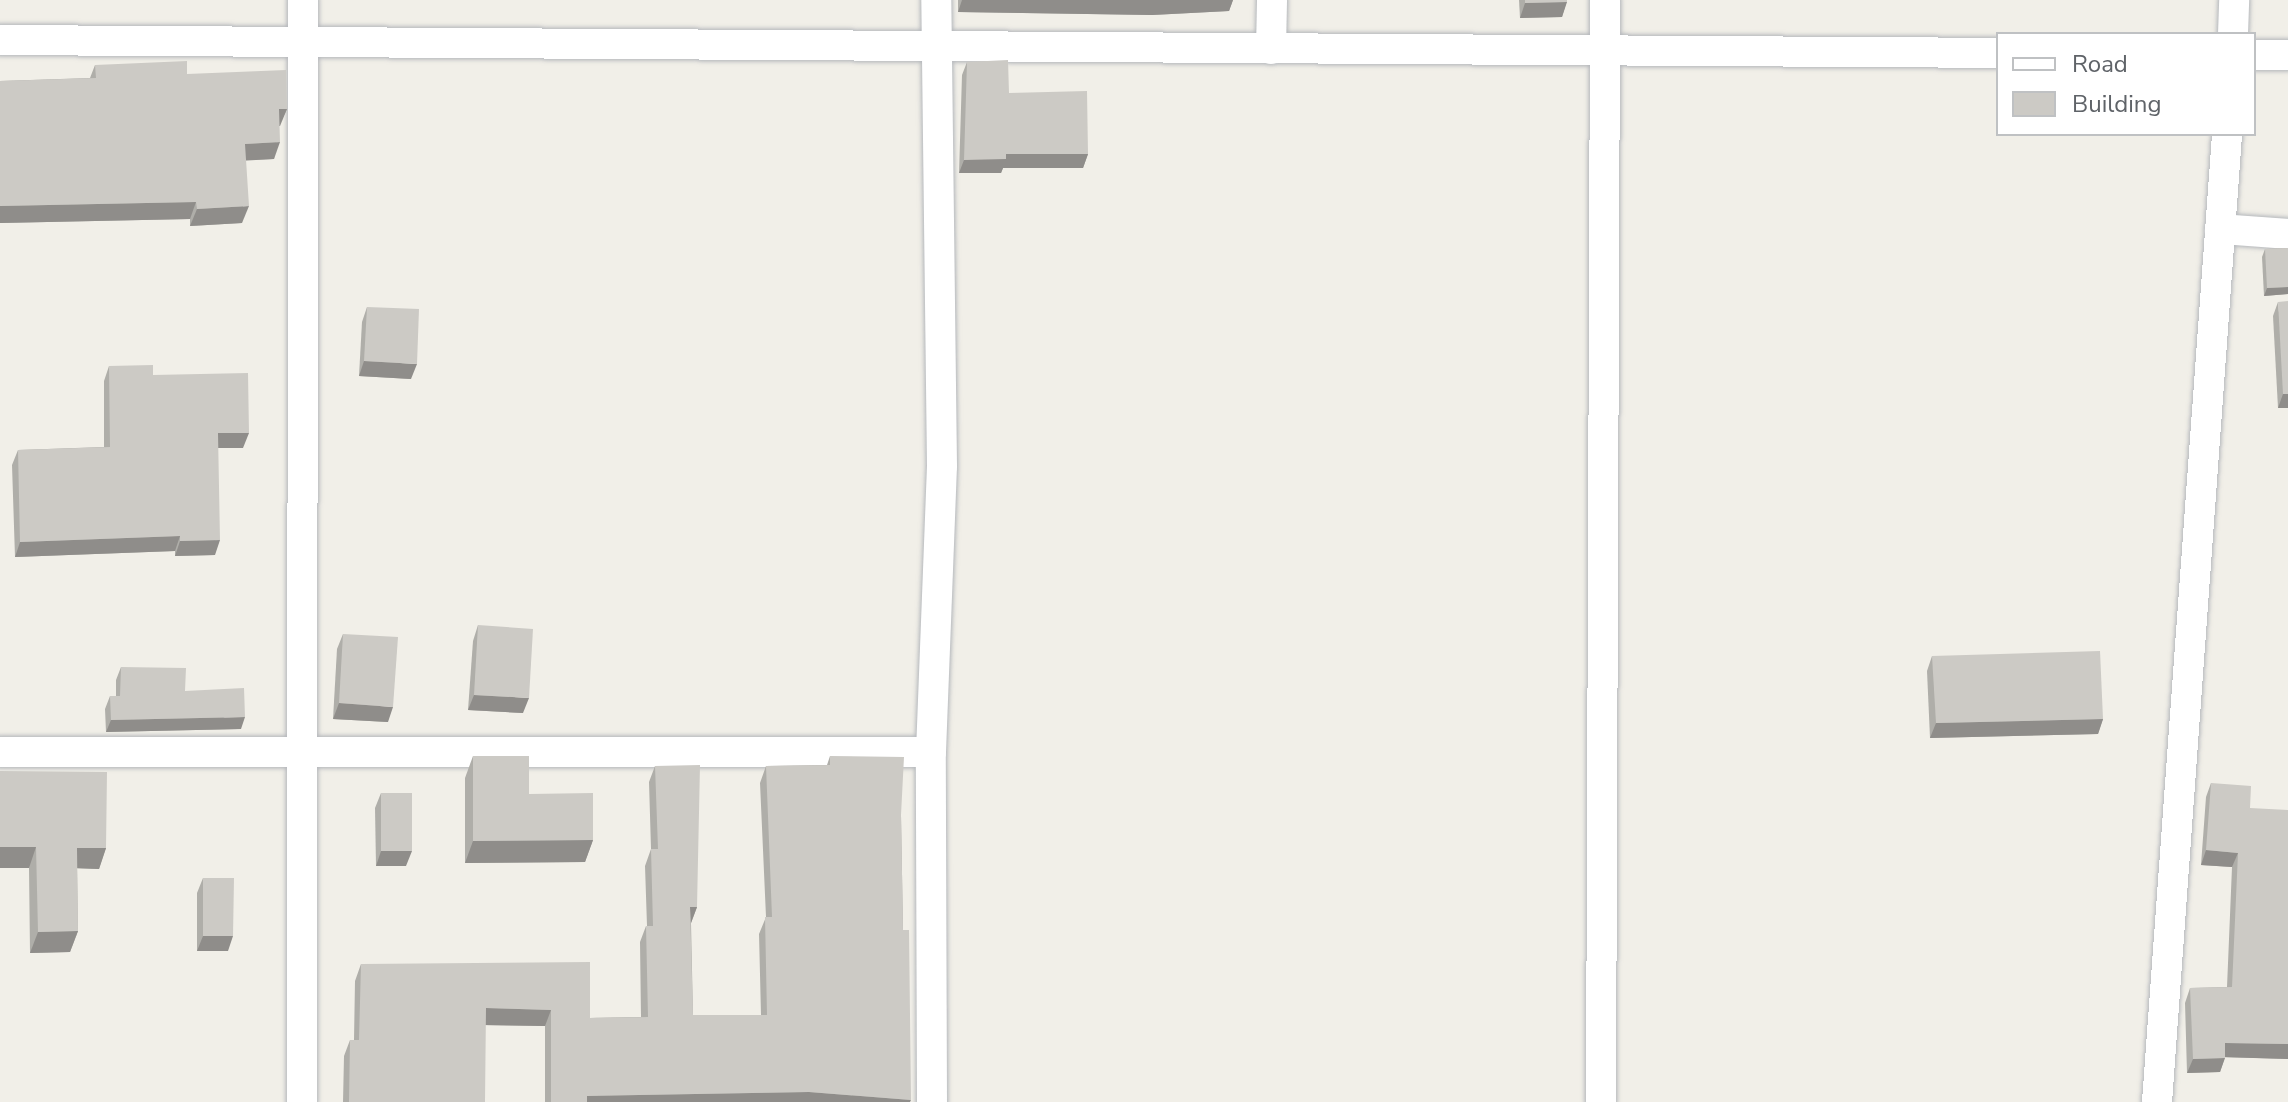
<!DOCTYPE html>
<html>
<head>
<meta charset="utf-8">
<style>
	body { margin:0 }
	#map { position:relative; width:2288px; height:1102px; overflow:hidden; background:#f1efe8; font-family:"Nunito Sans",sans-serif }
	div>[style] { position:absolute }
	[style*='--x'] { left:calc(var(--x)*1px); top:calc(var(--y)*1px); width:calc(var(--w)*1px); rotate:calc(var(--a)*1deg) }
	.roads { filter:drop-shadow(0 0 2px #b5b8bc) drop-shadow(0 0 2px #b5b8bc) }
	.street>* { height:30px; margin:-15px; padding:0 15px; transform-origin:15px; border-radius:15px; background:#fff }
	.wall>* { inset:0; background:#afaea9 }
	.shaded-wall>* { inset:0; background:#8f8d8a }
	.building>* { inset:0; background:#cccac5 }
	span { translate:-50% -50%; white-space:nowrap; text-align:center; line-height:1.15; -webkit-text-stroke:8px #fff; paint-order:stroke }
	.legend { position:absolute; left:1996px; top:32px; width:260px; height:104px; box-sizing:border-box; background:#fff; border:2px solid #bfc1c3; margin:0; padding:10px 14px; list-style:none; font-size:24px; color:#5f6368 }
	.legend li { display:flex; align-items:center; gap:16px; height:40px }
	.legend b { width:40px; border:2px solid #bfc1c3 }
</style>
</head>
<body>
<div id="map">
	<div class="roads">
		<div class="street">
			<i style="--x:2233;--y:34;--w:34;--a:-88"></i>
			<i style="--x:0;--y:40;--w:1998;--a:0.37"></i>
			<i style="--x:1271;--y:49;--w:49;--a:-88.8"></i>
			<i style="--x:2254;--y:55;--w:34;--a:0"></i>
			<i style="--x:2220;--y:229;--w:68;--a:4.2"></i>
			<i style="--x:0;--y:752;--w:931;--a:0"></i>
			<i style="--x:302;--y:1102;--w:1102;--a:-89.95"></i>
			<i style="--x:932;--y:1102;--w:350;--a:-90.2"></i>
			<i style="--x:931;--y:752;--w:286;--a:-87.8"></i>
			<i style="--x:942;--y:466;--w:466;--a:-90.7"></i>
			<i style="--x:1601;--y:1102;--w:1102;--a:-89.79"></i>
			<i style="--x:2157;--y:1102;--w:971;--a:-85.86"></i>
		</div>
	</div>
	<div class="wall">
		<i style="clip-path:polygon(958px 0,1233px 0,1229px 11px,1152px 15px,958px 12px)"></i>
		<i style="clip-path:polygon(1519px 0,1567px 0,1562px 17px,1520px 18px)"></i>
		<i style="clip-path:polygon(967px 62px,1088px 154px,1083px 168px,1003px 168px,1001px 173px,959px 173px,962px 75px)"></i>
		<i style="clip-path:polygon(95px 65px,187px 74px,287px 109px,279px 126px,274px 159px,246px 160px,242px 223px,190px 226px,190px 219px,0 223px,0 81px,90px 78px)"></i>
		<i style="clip-path:polygon(2288px 248px,2288px 294px,2264px 296px,2262px 257px,2265px 249px)"></i>
		<i style="clip-path:polygon(2278px 302px,2288px 408px,2278px 408px,2273px 316px)"></i>
		<i style="clip-path:polygon(367px 307px,411px 379px,359px 376px,362px 322px)"></i>
		<i style="clip-path:polygon(109px 366px,153px 375px,243px 448px,218px 448px,215px 555px,175px 556px,175px 551px,15px 557px,12px 465px,18px 450px,104px 447px,104px 381px)"></i>
		<i style="clip-path:polygon(478px 625px,523px 713px,468px 710px,473px 641px)"></i>
		<i style="clip-path:polygon(343px 634px,388px 722px,333px 719px,337px 649px)"></i>
		<i style="clip-path:polygon(1932px 656px,2103px 719px,2098px 734px,1930px 738px,1927px 671px)"></i>
		<i style="clip-path:polygon(121px 667px,185px 691px,241px 729px,106px 732px,105px 709px,110px 696px,116px 696px,116px 680px)"></i>
		<i style="clip-path:polygon(473px 756px,529px 794px,593px 840px,585px 862px,465px 863px,465px 778px)"></i>
		<i style="clip-path:polygon(830px 756px,901px 815px,903px 930px,910px 1102px,545px 1102px,545px 1026px,485px 1025px,485px 1102px,343px 1102px,344px 1056px,350px 1040px,354px 1040px,355px 981px,361px 964px,590px 1018px,641px 1017px,640px 942px,646px 926px,647px 926px,645px 866px,651px 849px,649px 782px,655px 766px,697px 907px,691px 923px,693px 1015px,761px 1015px,759px 934px,766px 917px,760px 783px,766px 766px,827px 765px)"></i>
		<i style="clip-path:polygon(0 771px,106px 848px,99px 869px,77px 868px,78px 931px,70px 952px,30px 953px,29px 868px,0 868px)"></i>
		<i style="clip-path:polygon(2211px 783px,2250px 808px,2288px 1059px,2225px 1057px,2220px 1072px,2187px 1073px,2185px 1003px,2190px 988px,2227px 987px,2232px 867px,2201px 865px,2206px 797px)"></i>
		<i style="clip-path:polygon(381px 793px,406px 866px,376px 866px,375px 808px)"></i>
		<i style="clip-path:polygon(203px 878px,228px 951px,197px 951px,197px 893px)"></i>
	</div>
	<div class="shaded-wall">
		<i style="clip-path:polygon(962px 0,1233px 0,1229px 11px,1152px 15px,958px 12px)"></i>
		<i style="clip-path:polygon(1567px 2px,1562px 17px,1520px 18px,1525px 3px)"></i>
		<i style="clip-path:polygon(279px 109px,287px 109px,280px 126px,273px 126px)"></i>
		<i style="clip-path:polygon(280px 142px,274px 159px,238px 161px,245px 144px)"></i>
		<i style="clip-path:polygon(1006px 154px,1088px 154px,1083px 168px,1003px 168px,1001px 173px,959px 173px,964px 160px)"></i>
		<i style="clip-path:polygon(196px 202px,190px 219px,0 223px,0 206px)"></i>
		<i style="clip-path:polygon(249px 206px,242px 223px,190px 226px,197px 209px)"></i>
		<i style="clip-path:polygon(2288px 287px,2288px 294px,2264px 296px,2267px 288px)"></i>
		<i style="clip-path:polygon(364px 361px,417px 364px,411px 379px,359px 376px)"></i>
		<i style="clip-path:polygon(2283px 394px,2288px 394px,2288px 408px,2278px 408px)"></i>
		<i style="clip-path:polygon(218px 433px,249px 433px,243px 448px,212px 448px)"></i>
		<i style="clip-path:polygon(180px 536px,175px 551px,15px 557px,20px 542px)"></i>
		<i style="clip-path:polygon(220px 540px,215px 555px,175px 556px,180px 541px)"></i>
		<i style="clip-path:polygon(474px 695px,529px 698px,523px 713px,468px 710px)"></i>
		<i style="clip-path:polygon(339px 703px,393px 707px,388px 722px,333px 719px)"></i>
		<i style="clip-path:polygon(245px 717px,241px 729px,106px 732px,111px 720px)"></i>
		<i style="clip-path:polygon(2103px 719px,2098px 734px,1930px 738px,1936px 723px)"></i>
		<i style="clip-path:polygon(593px 840px,585px 862px,465px 863px,473px 841px)"></i>
		<i style="clip-path:polygon(0 847px,36px 847px,29px 868px,0 868px)"></i>
		<i style="clip-path:polygon(77px 848px,106px 848px,99px 869px,69px 868px)"></i>
		<i style="clip-path:polygon(2206px 850px,2238px 853px,2232px 867px,2201px 865px)"></i>
		<i style="clip-path:polygon(381px 851px,412px 851px,406px 866px,376px 866px)"></i>
		<i style="clip-path:polygon(690px 907px,697px 907px,691px 923px)"></i>
		<i style="clip-path:polygon(78px 931px,70px 952px,30px 953px,38px 932px)"></i>
		<i style="clip-path:polygon(203px 936px,233px 936px,228px 951px,197px 951px)"></i>
		<i style="clip-path:polygon(486px 1008px,551px 1010px,545px 1026px,480px 1025px)"></i>
		<i style="clip-path:polygon(2225px 1043px,2288px 1044px,2288px 1059px,2219px 1057px)"></i>
		<i style="clip-path:polygon(2225px 1058px,2220px 1072px,2187px 1073px,2193px 1059px)"></i>
		<i style="clip-path:polygon(809px 1092px,911px 1100px,910px 1102px,585px 1102px,587px 1096px)"></i>
	</div>
	<div class="building">
		<i style="clip-path:polygon(1525px 0,1567px 0,1567px 2px,1525px 3px)"></i>
		<i style="clip-path:polygon(1008px 60px,1009px 93px,1087px 91px,1088px 154px,1006px 154px,1006px 159px,964px 160px,967px 62px)"></i>
		<i style="clip-path:polygon(187px 61px,187px 74px,286px 70px,287px 109px,279px 109px,280px 142px,245px 144px,249px 206px,197px 209px,196px 202px,0 206px,0 81px,96px 78px,95px 65px)"></i>
		<i style="clip-path:polygon(2288px 248px,2288px 287px,2267px 288px,2265px 249px)"></i>
		<i style="clip-path:polygon(2288px 301px,2288px 394px,2283px 394px,2278px 302px)"></i>
		<i style="clip-path:polygon(367px 307px,419px 309px,417px 364px,364px 361px)"></i>
		<i style="clip-path:polygon(153px 365px,153px 375px,248px 373px,249px 433px,218px 433px,220px 540px,180px 541px,180px 536px,20px 542px,18px 450px,110px 447px,109px 366px)"></i>
		<i style="clip-path:polygon(478px 625px,533px 629px,529px 698px,474px 695px)"></i>
		<i style="clip-path:polygon(343px 634px,398px 637px,393px 707px,339px 703px)"></i>
		<i style="clip-path:polygon(2100px 651px,2103px 719px,1936px 723px,1932px 656px)"></i>
		<i style="clip-path:polygon(121px 667px,186px 668px,185px 691px,244px 688px,245px 717px,111px 720px,110px 696px,120px 696px)"></i>
		<i style="clip-path:polygon(473px 756px,529px 756px,529px 794px,593px 793px,593px 840px,473px 841px)"></i>
		<i style="clip-path:polygon(830px 756px,904px 757px,901px 815px,903px 930px,909px 930px,911px 1100px,809px 1092px,587px 1096px,587px 1102px,551px 1102px,551px 1010px,486px 1008px,485px 1102px,349px 1102px,350px 1040px,359px 1040px,361px 964px,590px 962px,590px 1018px,648px 1017px,646px 926px,653px 926px,651px 849px,658px 849px,655px 766px,700px 765px,697px 907px,690px 907px,693px 1015px,767px 1015px,765px 917px,772px 917px,766px 766px,830px 765px)"></i>
		<i style="clip-path:polygon(0 771px,107px 772px,106px 848px,77px 848px,78px 931px,38px 932px,36px 847px,0 847px)"></i>
		<i style="clip-path:polygon(2211px 783px,2251px 786px,2250px 808px,2288px 810px,2288px 1044px,2225px 1043px,2225px 1058px,2193px 1059px,2190px 988px,2232px 987px,2238px 853px,2206px 850px)"></i>
		<i style="clip-path:polygon(381px 793px,412px 793px,412px 851px,381px 851px)"></i>
		<i style="clip-path:polygon(203px 878px,234px 878px,233px 936px,203px 936px)"></i>
	</div>
	<ul class="legend">
	<li><b style="height:10px;background:#fff"></b>Road</li>
	<li><b style="height:22px;background:#cccac5"></b>Building</li>
	</ul>
</div>
</body>
</html>
